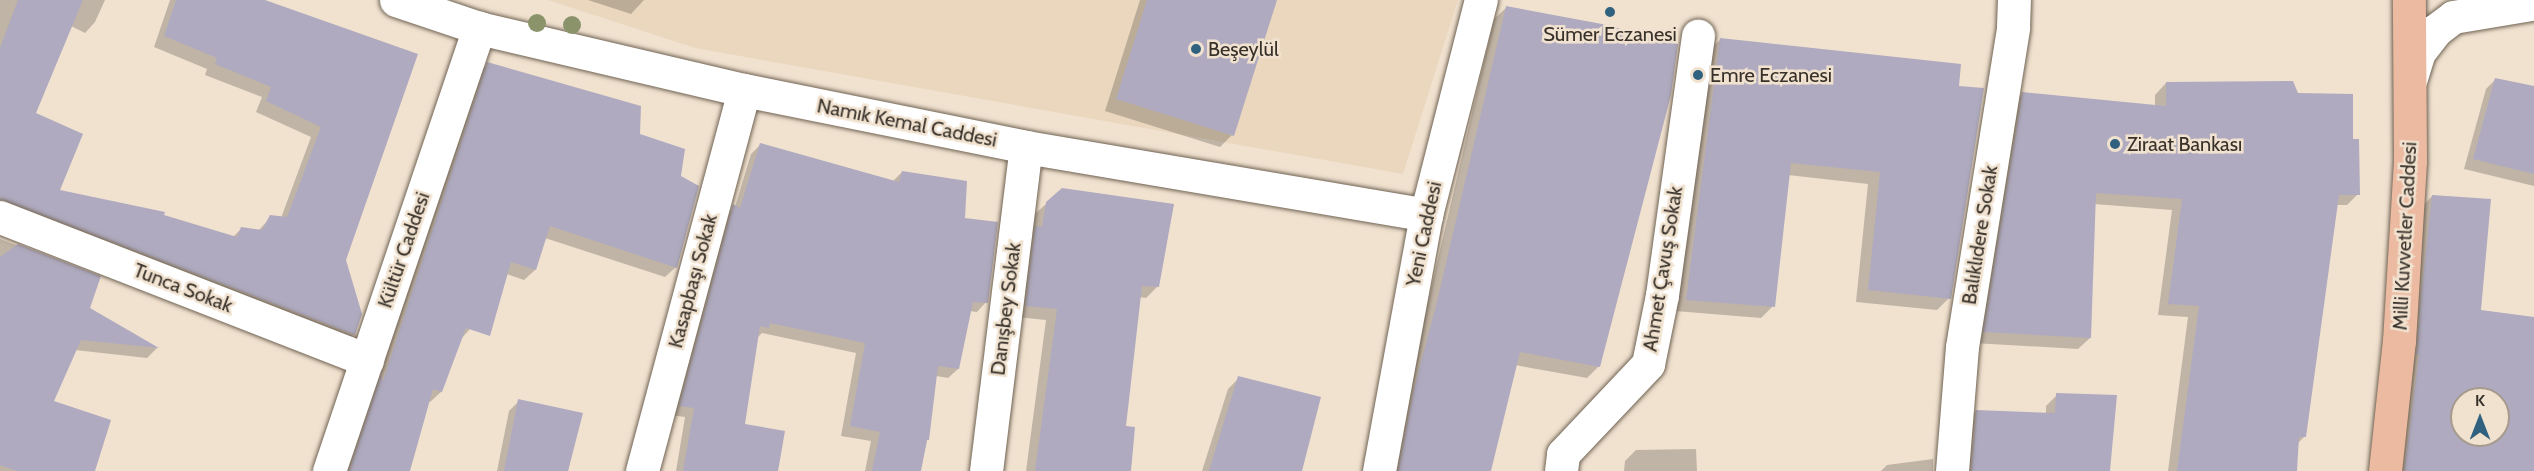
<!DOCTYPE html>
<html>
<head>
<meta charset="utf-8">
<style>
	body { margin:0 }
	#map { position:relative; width:2534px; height:471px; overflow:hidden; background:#f1e2d0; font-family:Cabin,sans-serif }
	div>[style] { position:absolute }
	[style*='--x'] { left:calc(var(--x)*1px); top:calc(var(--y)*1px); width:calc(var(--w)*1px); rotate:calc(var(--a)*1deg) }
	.built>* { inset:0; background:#ead7be }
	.shadow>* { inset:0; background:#0003 }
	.building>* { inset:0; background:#afaabf }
	.roads { filter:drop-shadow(0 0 2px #706353) drop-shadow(0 0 2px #706353) }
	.minor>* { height:33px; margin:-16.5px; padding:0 16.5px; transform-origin:16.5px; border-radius:16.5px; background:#fff }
	.secondary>* { height:33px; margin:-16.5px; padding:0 16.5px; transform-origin:16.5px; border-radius:16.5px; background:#fff }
	.primary>* { height:33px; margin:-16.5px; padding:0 16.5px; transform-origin:16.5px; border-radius:16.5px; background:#ebbaa1 }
	.trees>* { width:18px; height:18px; margin:-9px; border-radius:50%; background:#8b936b }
	.dots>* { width:16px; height:16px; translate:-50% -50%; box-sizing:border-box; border:3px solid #f1e2d0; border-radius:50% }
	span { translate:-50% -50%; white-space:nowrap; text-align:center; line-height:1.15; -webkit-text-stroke:5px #f1e2d0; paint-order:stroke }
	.poi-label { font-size:20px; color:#37312a }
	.left { translate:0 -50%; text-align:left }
	.street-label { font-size:20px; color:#37312a }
	.north { position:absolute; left:2450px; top:387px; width:60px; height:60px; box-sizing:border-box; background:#f1e2d0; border:2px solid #a79b8e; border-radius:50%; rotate:0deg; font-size:16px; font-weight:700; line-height:24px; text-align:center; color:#37312a }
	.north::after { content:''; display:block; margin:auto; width:21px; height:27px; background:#30617f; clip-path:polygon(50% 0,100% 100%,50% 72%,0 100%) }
</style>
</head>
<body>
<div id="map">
	<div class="built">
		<i style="clip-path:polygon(548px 0,1458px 0,1403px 174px,695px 48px)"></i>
	</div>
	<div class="shadow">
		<i style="clip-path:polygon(0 0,105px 0,95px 22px,85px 33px,71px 26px,34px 113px,58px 191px,162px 216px,233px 237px,241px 229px,258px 231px,271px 217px,281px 218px,311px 137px,256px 112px,262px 97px,205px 75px,207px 69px,154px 47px,170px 0,264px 0,318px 22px,354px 334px,343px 345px,0 211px)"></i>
		<i style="clip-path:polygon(588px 0,644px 0,631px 14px)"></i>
		<i style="clip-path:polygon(1140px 0,1275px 0,1232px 135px,1220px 147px,1105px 111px)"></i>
		<i style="clip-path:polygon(1506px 8px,1599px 366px,1587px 378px,1515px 365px,1490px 471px,1389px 471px,1402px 405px,1424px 319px,1494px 19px)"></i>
		<i style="clip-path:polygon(1721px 39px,1957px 87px,1949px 298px,1937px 310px,1856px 302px,1868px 184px,1788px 175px,1773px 306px,1761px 318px,1675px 311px,1708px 51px)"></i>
		<i style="clip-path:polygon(488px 64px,639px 135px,679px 177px,676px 267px,665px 277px,545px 238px,535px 270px,524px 280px,501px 272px,470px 329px,461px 339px,441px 392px,430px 402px,428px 401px,409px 471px,343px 471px,372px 386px,377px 381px,477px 74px)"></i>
		<i style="clip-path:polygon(2495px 80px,2534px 88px,2534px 186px,2464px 169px,2486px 89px)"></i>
		<i style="clip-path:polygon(2166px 83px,2297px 94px,2352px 140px,2358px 194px,2347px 205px,2336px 205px,2304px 437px,2297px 444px,2296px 471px,2168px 471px,2188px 317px,2158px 315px,2172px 210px,2094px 204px,2090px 338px,2078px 349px,1973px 343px,2011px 105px,2022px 94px,2155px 107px,2155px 95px)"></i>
		<i style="clip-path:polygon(761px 144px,892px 182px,902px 172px,963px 219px,986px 302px,977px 312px,969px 311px,958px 369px,948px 378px,936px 376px,927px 440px,920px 471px,865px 471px,871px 441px,841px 436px,856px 353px,762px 333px,757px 338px,744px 426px,777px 471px,676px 471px,685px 417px,670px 415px,723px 216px,735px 207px,751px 154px)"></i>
		<i style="clip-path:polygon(evenodd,2432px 196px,2480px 311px,2534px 320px,2534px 471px,2396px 471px,2423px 206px,2432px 196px,2462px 399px,2498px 399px,2498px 435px,2462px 435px,2462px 399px)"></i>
		<i style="clip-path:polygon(1047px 203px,1157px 287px,1146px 298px,1139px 297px,1124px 427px,1130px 471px,1026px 471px,1046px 320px,1015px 317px,1025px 238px,1033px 230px,1035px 214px)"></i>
		<i style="clip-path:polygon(0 239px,99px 277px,88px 309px,157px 348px,147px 358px,75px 350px,52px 402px,93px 471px,0 471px)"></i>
		<i style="clip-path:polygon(1239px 378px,1299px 471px,1202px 471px,1228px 389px)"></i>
		<i style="clip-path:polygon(2057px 395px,2109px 471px,1962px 471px,1966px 422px,1976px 411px,2046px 414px,2046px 406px)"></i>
		<i style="clip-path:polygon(519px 401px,581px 414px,568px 471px,497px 471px,509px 411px)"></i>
		<i style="clip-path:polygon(1696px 449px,1697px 471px,1624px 471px,1625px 461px,1636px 450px)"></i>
		<i style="clip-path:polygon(1933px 459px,1933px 471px,1881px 471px,1887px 465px)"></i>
	</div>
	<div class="building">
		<i style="clip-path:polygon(18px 0,83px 0,36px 113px,83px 134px,60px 190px,165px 212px,164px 215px,237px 237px,241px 227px,262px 230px,270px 215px,287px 217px,321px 127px,266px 101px,271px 87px,215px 64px,217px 58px,164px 36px,176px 0,265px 0,418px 54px,346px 260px,362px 314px,355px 335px,0 199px,0 48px)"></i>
		<i style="clip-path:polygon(1147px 0,1277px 0,1234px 136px,1116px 99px)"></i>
		<i style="clip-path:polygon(1506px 6px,1602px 24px,1678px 44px,1671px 95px,1600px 367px,1520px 352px,1491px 471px,1398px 471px,1413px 392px,1436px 306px)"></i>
		<i style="clip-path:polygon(1720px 38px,1961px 64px,1959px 86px,1984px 88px,1951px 299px,1868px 290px,1880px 172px,1791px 163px,1775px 307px,1686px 300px)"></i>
		<i style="clip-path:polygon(487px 62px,641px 106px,640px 134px,685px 149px,681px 176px,699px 186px,677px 268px,550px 226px,536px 270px,511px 262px,490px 336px,466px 328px,442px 392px,433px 389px,410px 471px,349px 471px,381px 374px,383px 381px)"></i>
		<i style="clip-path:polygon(2495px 78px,2534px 86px,2534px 174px,2473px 159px)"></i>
		<i style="clip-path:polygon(2293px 81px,2298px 93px,2353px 94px,2353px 139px,2359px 139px,2360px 195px,2339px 195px,2306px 437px,2299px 437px,2297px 471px,2177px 471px,2199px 306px,2168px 304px,2182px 199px,2096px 193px,2091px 338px,1983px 332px,2022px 92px,2166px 106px,2166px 82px)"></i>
		<i style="clip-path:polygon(760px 143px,899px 182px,902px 171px,967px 181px,965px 218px,998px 222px,988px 303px,973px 302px,959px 369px,938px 366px,929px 440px,927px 440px,921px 471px,872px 471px,880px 432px,850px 426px,865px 343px,770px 323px,769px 328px,760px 326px,745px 424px,785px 431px,778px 471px,683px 471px,694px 408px,679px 406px,733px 204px,740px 208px)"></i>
		<i style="clip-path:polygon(1062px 188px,1174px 204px,1159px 287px,1142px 286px,1126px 426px,1135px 427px,1131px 471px,1035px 471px,1057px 309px,1025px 306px,1035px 226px,1042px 227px,1046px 202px)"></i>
		<i style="clip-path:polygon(evenodd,2432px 195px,2491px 199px,2481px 310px,2534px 317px,2534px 471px,2404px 471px,2419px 355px,2416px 355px,2421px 296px,2432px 195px,2462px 399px,2498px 399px,2498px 435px,2462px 435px,2462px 399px)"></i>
		<i style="clip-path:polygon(18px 244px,101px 276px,90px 308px,159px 348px,81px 340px,54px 401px,111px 420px,95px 471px,17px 471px,0 465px,0 257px)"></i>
		<i style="clip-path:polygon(1238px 376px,1321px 397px,1302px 471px,1209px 471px)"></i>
		<i style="clip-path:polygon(2056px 393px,2117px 395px,2110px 471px,1971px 471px,1976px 410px,2055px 413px)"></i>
		<i style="clip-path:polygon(518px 399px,583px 413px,568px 471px,504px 471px)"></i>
	</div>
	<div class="roads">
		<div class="minor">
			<i style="--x:396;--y:0;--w:88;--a:18.6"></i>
			<i style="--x:479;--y:28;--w:272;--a:13.2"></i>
			<i style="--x:744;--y:90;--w:288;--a:11.4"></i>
			<i style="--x:1026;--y:147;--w:406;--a:9.6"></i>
			<i style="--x:0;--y:217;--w:394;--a:21.3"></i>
			<i style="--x:329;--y:471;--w:468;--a:-71.3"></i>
			<i style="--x:642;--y:471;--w:394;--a:-75"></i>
			<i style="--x:986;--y:471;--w:326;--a:-83"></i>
			<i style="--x:1379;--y:471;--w:260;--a:-79.6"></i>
			<i style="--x:1426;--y:215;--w:222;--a:-75.7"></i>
			<i style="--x:1561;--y:471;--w:17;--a:-83"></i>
			<i style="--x:1563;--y:454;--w:124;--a:-46.6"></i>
			<i style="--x:1648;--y:364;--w:70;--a:-78.5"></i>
			<i style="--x:1662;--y:295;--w:262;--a:-82.1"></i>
			<i style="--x:1952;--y:471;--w:124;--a:-85.4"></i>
			<i style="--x:1962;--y:347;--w:324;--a:-80.9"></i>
			<i style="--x:2013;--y:27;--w:27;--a:-88"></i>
		</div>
		<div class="secondary">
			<i style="--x:2410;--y:81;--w:30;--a:-73"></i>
			<i style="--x:2419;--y:52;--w:28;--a:-52"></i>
			<i style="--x:2436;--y:30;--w:21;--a:-37"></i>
			<i style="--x:2453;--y:17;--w:79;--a:-9.5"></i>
		</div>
		<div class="primary">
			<i style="--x:2385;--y:471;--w:131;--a:-83.9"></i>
			<i style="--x:2399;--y:341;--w:180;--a:-86.5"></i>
			<i style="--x:2410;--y:161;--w:161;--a:-90.4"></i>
		</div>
	</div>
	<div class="trees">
		<i style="left:537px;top:23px"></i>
		<i style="left:572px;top:25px"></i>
	</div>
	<div class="dots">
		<i style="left:1610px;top:12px;background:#30617f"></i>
		<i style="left:1196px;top:49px;background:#30617f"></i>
		<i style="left:1698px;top:75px;background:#30617f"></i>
		<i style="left:2115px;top:144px;background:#30617f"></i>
	</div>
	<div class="poi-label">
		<span style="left:1610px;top:34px">Sümer Eczanesi</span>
		<span class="left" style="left:1208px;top:49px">Beşeylül</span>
		<span class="left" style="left:1710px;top:75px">Emre Eczanesi</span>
		<span class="left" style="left:2127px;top:144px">Ziraat Bankası</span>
	</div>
	<div class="street-label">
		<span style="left:907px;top:123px;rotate:11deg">Namık Kemal Caddesi</span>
		<span style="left:1424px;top:234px;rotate:-78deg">Yeni Caddesi</span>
		<span style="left:1980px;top:235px;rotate:-81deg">Balıklıdere Sokak</span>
		<span style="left:2405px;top:236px;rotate:-87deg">Milli Kuvvetler Caddesi</span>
		<span style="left:404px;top:250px;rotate:-71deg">Kültür Caddesi</span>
		<span style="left:1663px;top:269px;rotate:-81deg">Ahmet Çavuş Sokak</span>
		<span style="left:693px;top:281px;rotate:-75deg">Kasapbaşı Sokak</span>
		<span style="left:183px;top:288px;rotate:21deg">Tunca Sokak</span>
		<span style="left:1006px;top:309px;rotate:-83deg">Danışbey Sokak</span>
	</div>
	<div class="north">K</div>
</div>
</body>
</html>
